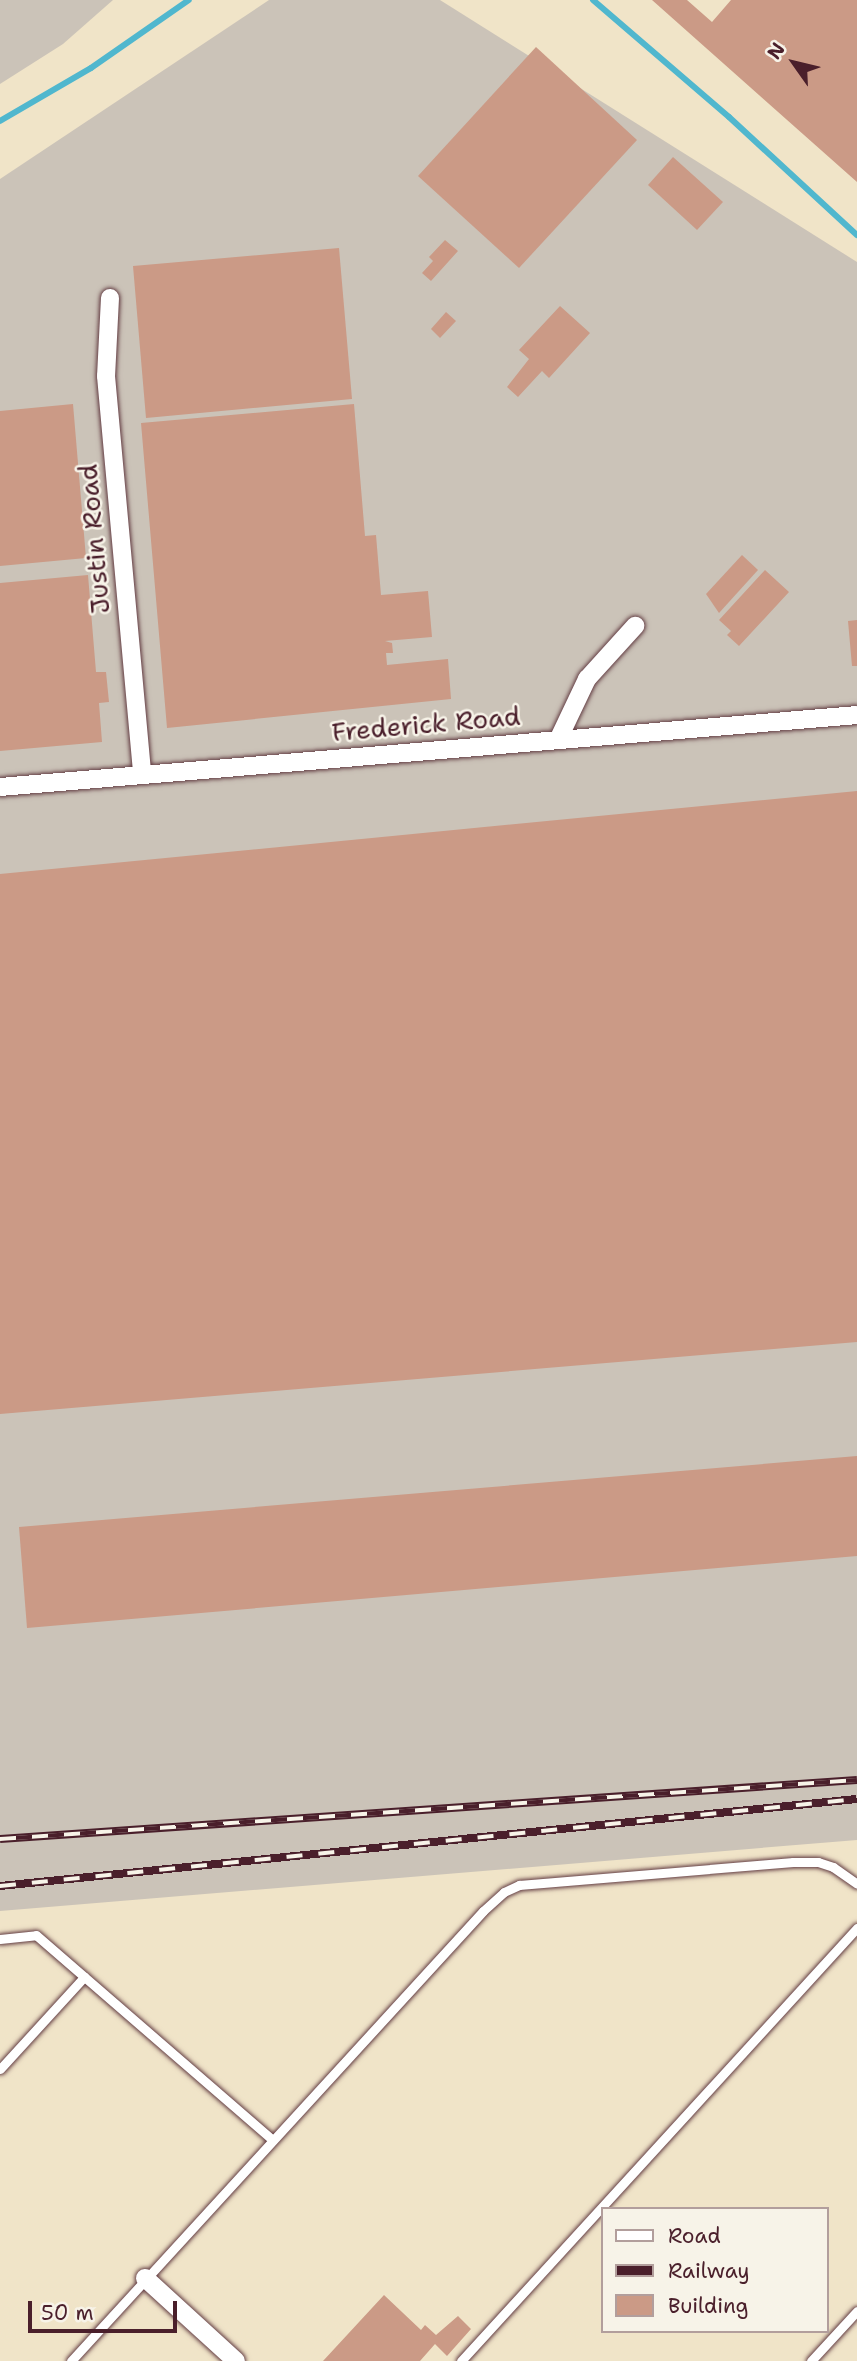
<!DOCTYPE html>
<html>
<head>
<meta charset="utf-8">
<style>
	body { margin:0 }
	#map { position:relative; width:857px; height:2361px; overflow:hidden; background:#f0e4c8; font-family:"Shantell Sans",sans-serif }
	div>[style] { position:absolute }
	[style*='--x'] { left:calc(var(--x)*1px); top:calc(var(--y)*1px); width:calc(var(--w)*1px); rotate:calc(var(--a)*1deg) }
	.industrial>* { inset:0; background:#cbc3b8 }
	.stream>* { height:6px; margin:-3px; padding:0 3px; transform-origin:3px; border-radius:3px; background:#50b7ce }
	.building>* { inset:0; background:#cb9a86 }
	.roads { filter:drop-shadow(0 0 2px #633d43) drop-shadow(0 0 2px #633d43) }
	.service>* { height:9px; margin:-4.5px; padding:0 4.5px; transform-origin:4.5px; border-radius:4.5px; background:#fff }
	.minor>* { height:18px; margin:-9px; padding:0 9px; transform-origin:9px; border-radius:9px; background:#fff }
	.rail>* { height:8px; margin-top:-4px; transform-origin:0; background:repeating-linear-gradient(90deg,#f7f3e8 0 16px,#4a1f2b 0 32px); box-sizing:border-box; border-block:2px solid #4a1f2b }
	span { translate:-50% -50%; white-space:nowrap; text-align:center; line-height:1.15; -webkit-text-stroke:5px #f7f3e8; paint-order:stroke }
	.street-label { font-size:26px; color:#4a1f2b }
	.legend { position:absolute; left:601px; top:2207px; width:228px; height:126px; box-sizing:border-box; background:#f7f3e8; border:2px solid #b29e9c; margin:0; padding:9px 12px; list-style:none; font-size:21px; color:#4a1f2b }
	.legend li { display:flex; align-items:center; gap:14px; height:35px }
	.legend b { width:35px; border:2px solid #b29e9c }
	.north { position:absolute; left:759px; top:28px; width:70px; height:70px; -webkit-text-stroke:5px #f7f3e8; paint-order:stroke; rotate:304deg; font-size:19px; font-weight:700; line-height:28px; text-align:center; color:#4a1f2b }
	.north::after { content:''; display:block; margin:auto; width:24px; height:32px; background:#4a1f2b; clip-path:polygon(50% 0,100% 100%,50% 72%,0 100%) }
	.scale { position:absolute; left:28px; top:2301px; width:149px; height:32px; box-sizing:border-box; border:4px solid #4a1f2b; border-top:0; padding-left:9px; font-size:21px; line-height:24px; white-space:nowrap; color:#4a1f2b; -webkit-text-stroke:5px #f7f3e8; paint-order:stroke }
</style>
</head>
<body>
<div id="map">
	<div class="industrial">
		<i style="clip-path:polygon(0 0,113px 0,63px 44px,0 84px)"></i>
		<i style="clip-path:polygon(269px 0,440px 0,857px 262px,857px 1840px,0 1911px,0 179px)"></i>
	</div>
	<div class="stream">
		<i style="--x:593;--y:0;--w:179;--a:40.7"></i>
		<i style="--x:729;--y:117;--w:174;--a:42.7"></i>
		<i style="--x:0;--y:121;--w:105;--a:-30.2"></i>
		<i style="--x:91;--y:68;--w:119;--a:-34.8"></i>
	</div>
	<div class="building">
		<i style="clip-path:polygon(652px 0,687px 0,712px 22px,731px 0,857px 0,857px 182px)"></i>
		<i style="clip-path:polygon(536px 47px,637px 140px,519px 268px,418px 176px)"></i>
		<i style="clip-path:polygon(673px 157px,723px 202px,697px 230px,648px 185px)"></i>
		<i style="clip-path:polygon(445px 240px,458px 251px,431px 281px,422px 273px,433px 261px,429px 257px)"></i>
		<i style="clip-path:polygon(339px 248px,352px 399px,146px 418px,133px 266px)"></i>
		<i style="clip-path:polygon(560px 306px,590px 333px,549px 378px,542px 371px,518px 397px,507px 387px,529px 359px,519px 350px)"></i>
		<i style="clip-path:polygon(446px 312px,456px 321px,440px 338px,431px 329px)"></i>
		<i style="clip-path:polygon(73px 404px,86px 558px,0 566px,0 411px)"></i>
		<i style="clip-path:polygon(354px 404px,365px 536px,376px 535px,381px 595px,428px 591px,432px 637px,385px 641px,392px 643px,393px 653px,386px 653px,387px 665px,448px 659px,451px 699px,167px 728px,141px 423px)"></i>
		<i style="clip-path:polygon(742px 555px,758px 570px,719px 613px,706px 594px)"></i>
		<i style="clip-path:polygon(765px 570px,789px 592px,739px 646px,727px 635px,731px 631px,719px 620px)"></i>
		<i style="clip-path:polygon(88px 575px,96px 672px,106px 672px,109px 702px,99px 703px,102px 742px,0 751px,0 583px)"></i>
		<i style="clip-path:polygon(857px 620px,857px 666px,852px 666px,848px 621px)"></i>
		<i style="clip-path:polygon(857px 791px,857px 1342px,0 1414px,0 874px)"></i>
		<i style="clip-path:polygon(857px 1456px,857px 1556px,27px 1628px,19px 1527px)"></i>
		<i style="clip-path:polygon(384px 2295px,421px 2330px,425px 2325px,436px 2335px,458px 2316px,471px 2329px,447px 2356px,435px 2344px,420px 2361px,323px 2361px)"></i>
	</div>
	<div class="roads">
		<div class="service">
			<i style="--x:0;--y:1939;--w:36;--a:-6"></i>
			<i style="--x:36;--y:1935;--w:313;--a:40.9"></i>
			<i style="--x:0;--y:2069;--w:125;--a:-47.6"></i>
			<i style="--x:71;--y:2361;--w:610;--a:-47.52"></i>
			<i style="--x:483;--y:1911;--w:28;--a:-42"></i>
			<i style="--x:504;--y:1892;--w:17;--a:-25"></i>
			<i style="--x:519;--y:1885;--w:275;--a:-4.8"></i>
			<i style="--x:793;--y:1862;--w:25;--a:0"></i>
			<i style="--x:818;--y:1862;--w:16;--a:18"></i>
			<i style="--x:833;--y:1867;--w:29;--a:35"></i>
			<i style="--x:461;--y:2361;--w:587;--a:-47.56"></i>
			<i style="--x:811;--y:2361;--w:68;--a:-47.4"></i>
		</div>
		<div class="minor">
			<i style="--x:110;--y:298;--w:78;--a:92.9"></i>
			<i style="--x:106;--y:376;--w:400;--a:84.8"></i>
			<i style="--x:558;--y:740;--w:68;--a:-64.6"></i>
			<i style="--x:587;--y:679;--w:72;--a:-47.8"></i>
			<i style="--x:0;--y:787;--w:860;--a:-4.8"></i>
			<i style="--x:145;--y:2278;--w:123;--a:42.4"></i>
		</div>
	</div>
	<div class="rail">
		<i style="--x:0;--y:1839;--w:859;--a:-3.94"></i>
		<i style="--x:0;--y:1886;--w:861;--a:-5.8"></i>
	</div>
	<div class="street-label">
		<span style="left:94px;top:539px;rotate:-95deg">Justin Road</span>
		<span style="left:426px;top:724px;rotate:-5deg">Frederick Road</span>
	</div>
	<ul class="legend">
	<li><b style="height:9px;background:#fff"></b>Road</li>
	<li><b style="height:9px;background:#4a1f2b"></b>Railway</li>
	<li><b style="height:19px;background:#cb9a86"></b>Building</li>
	</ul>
	<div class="north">N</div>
	<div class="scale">50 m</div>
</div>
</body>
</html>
